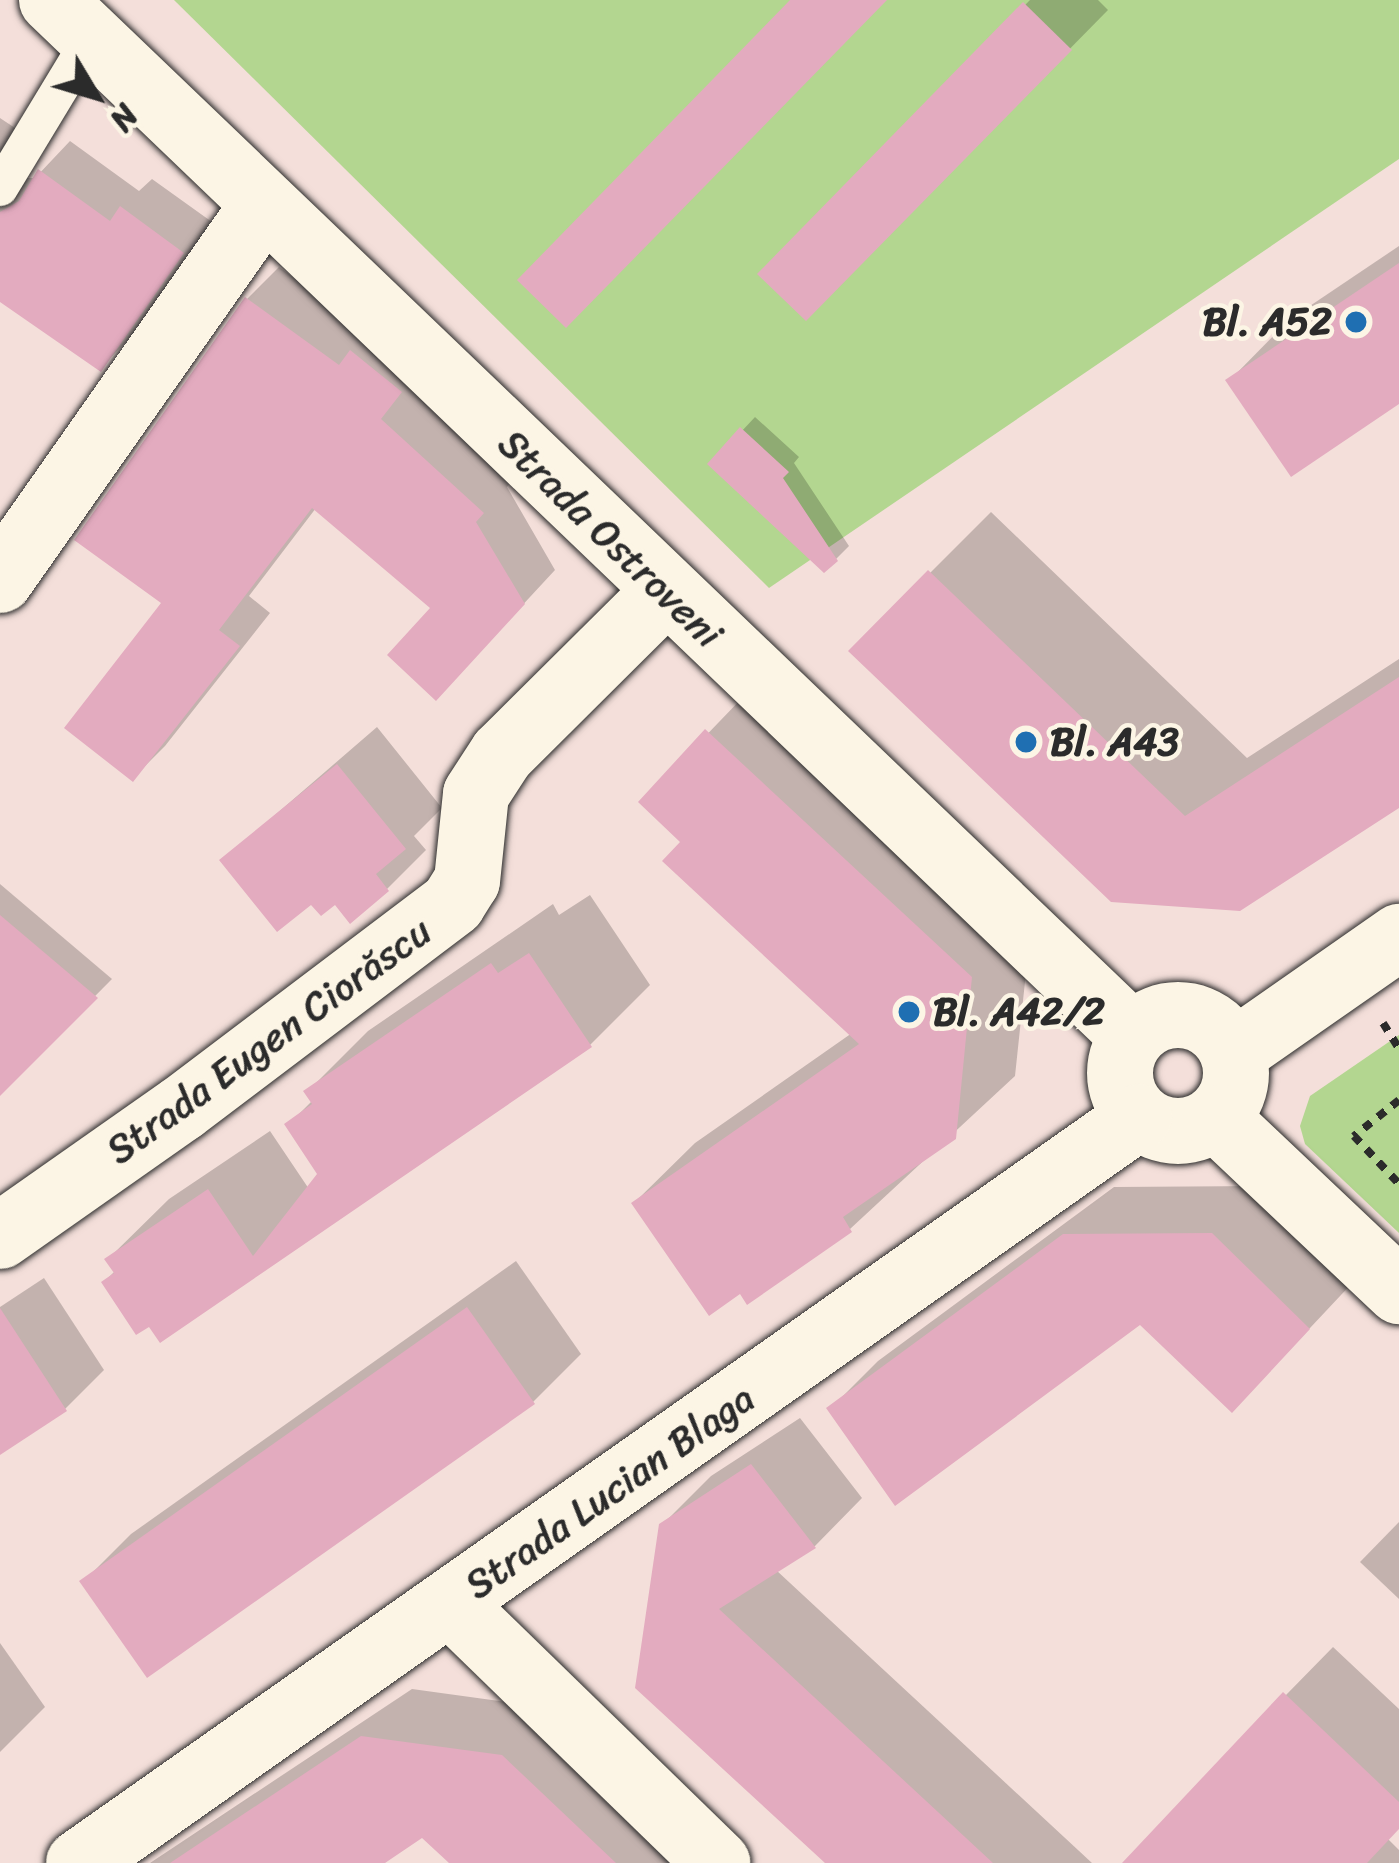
<!DOCTYPE html>
<html>
<head>
<meta charset="utf-8">
<style>
	body { margin:0 }
	#map { position:relative; width:1399px; height:1863px; overflow:hidden; background:#f4dfda; font-family:Sriracha,sans-serif }
	div>[style] { position:absolute }
	[style*='--x'] { left:calc(var(--x)*1px); top:calc(var(--y)*1px); width:calc(var(--w)*1px); rotate:calc(var(--a)*1deg) }
	.green>* { inset:0; background:#b3d690 }
	.shadow>* { inset:0; background:#0003 }
	.building>* { inset:0; background:#e3abbf }
	.path>* { height:8px; margin-top:-4px; transform-origin:0; background:repeating-linear-gradient(90deg,#2b2b2b 0 9px,transparent 0 18px) }
	.roads { filter:drop-shadow(0 0 3px #2b2b2b) drop-shadow(0 0 3px #2b2b2b) }
	.lane>* { height:36px; margin:-18px; padding:0 18px; transform-origin:18px; border-radius:18px; background:#fcf5e5 }
	.street>* { height:66px; margin:-33px; padding:0 33px; transform-origin:33px; border-radius:33px; background:#fcf5e5 }
	.secondary>* { height:66px; margin:-33px; padding:0 33px; transform-origin:33px; border-radius:33px; background:#fcf5e5 }
	.secondary>.ring { margin:-33px; padding:0; box-sizing:content-box; background:none; border:66px solid #fcf5e5; border-radius:50% }
	.dots>* { width:33px; height:33px; translate:-50% -50%; box-sizing:border-box; border:6px solid #fcf5e5; border-radius:50% }
	span { translate:-50% -50%; white-space:nowrap; text-align:center; line-height:1.15; -webkit-text-stroke:9px #fcf5e5; paint-order:stroke }
	.poi-label { font-size:39px; color:#2b2b2b; font-weight:700 }
	.right { translate:-100% -50%; text-align:right }
	.left { translate:0 -50%; text-align:left }
	.street-label { font-size:39px; color:#2b2b2b }
	.north { position:absolute; left:36px; top:36px; width:120px; height:120px; -webkit-text-stroke:9px #fcf5e5; paint-order:stroke; rotate:128deg; font-size:33px; font-weight:700; line-height:48px; text-align:center; color:#2b2b2b }
	.north::after { content:''; display:block; margin:auto; width:42px; height:54px; background:#2b2b2b; clip-path:polygon(50% 0,100% 100%,50% 72%,0 100%) }
</style>
</head>
<body>
<div id="map">
	<div class="green">
		<i style="clip-path:polygon(174px 0,1399px 0,1399px 159px,769px 588px)"></i>
		<i style="clip-path:polygon(1399px 1035px,1399px 1233px,1305px 1144px,1300px 1126px,1310px 1096px)"></i>
	</div>
	<div class="shadow">
		<i style="clip-path:polygon(1030px 0,1098px 0,1108px 10px,806px 317px,762px 274px)"></i>
		<i style="clip-path:polygon(0 118px,18px 130px,17px 178px,35px 178px,70px 141px,139px 191px,152px 179px,212px 222px,130px 338px,100px 368px,0 300px)"></i>
		<i style="clip-path:polygon(1399px 246px,1399px 400px,1229px 381px,1289px 320px)"></i>
		<i style="clip-path:polygon(279px 267px,371px 333px,514px 479px,507px 487px,555px 570px,468px 664px,434px 608px,316px 508px,249px 596px,270px 613px,165px 746px,133px 778px,165px 602px,247px 299px)"></i>
		<i style="clip-path:polygon(755px 417px,799px 457px,794px 463px,849px 546px,836px 559px,711px 464px)"></i>
		<i style="clip-path:polygon(991px 512px,1247px 758px,1399px 659px,1399px 804px,1112px 899px,852px 651px)"></i>
		<i style="clip-path:polygon(768px 671px,1032px 916px,1015px 1076px,850px 1229px,634px 1203px,695px 1143px,852px 1033px,685px 842px,642px 802px)"></i>
		<i style="clip-path:polygon(377px 727px,442px 808px,414px 836px,426px 850px,387px 889px,335px 900px,223px 860px)"></i>
		<i style="clip-path:polygon(0 884px,112px 979px,0 1092px)"></i>
		<i style="clip-path:polygon(590px 895px,650px 985px,590px 1045px,150px 1322px,104px 1282px,116px 1270px,108px 1259px,169px 1199px,270px 1131px,309px 1189px,321px 1174px,288px 1125px,313px 1100px,307px 1092px,368px 1031px,553px 904px,559px 915px)"></i>
		<i style="clip-path:polygon(1261px 1186px,1356px 1279px,1280px 1360px,1140px 1321px,830px 1409px,878px 1361px,1114px 1187px)"></i>
		<i style="clip-path:polygon(516px 1261px,581px 1354px,533px 1402px,83px 1582px,131px 1534px)"></i>
		<i style="clip-path:polygon(44px 1278px,104px 1370px,65px 1409px,0 1452px,0 1307px)"></i>
		<i style="clip-path:polygon(800px 1418px,862px 1498px,815px 1546px,776px 1570px,1092px 1863px,829px 1863px,662px 1525px,711px 1476px)"></i>
		<i style="clip-path:polygon(1399px 1522px,1399px 1599px,1360px 1562px)"></i>
		<i style="clip-path:polygon(0 1643px,45px 1707px,0 1752px)"></i>
		<i style="clip-path:polygon(1333px 1647px,1399px 1709px,1399px 1827px,1388px 1839px,1399px 1850px,1399px 1863px,1149px 1863px,1286px 1695px)"></i>
		<i style="clip-path:polygon(412px 1689px,551px 1708px,714px 1863px,454px 1863px,423px 1834px,380px 1863px,150px 1863px)"></i>
	</div>
	<div class="building">
		<i style="clip-path:polygon(790px 0,887px 0,566px 328px,517px 280px)"></i>
		<i style="clip-path:polygon(1023px 2px,1072px 50px,806px 321px,757px 274px)"></i>
		<i style="clip-path:polygon(38px 169px,110px 221px,120px 206px,184px 253px,101px 372px,0 302px,0 212px,19px 201px)"></i>
		<i style="clip-path:polygon(1399px 263px,1399px 404px,1291px 477px,1225px 380px)"></i>
		<i style="clip-path:polygon(245px 297px,339px 365px,350px 350px,402px 392px,381px 419px,484px 513px,476px 522px,525px 604px,436px 701px,387px 655px,430px 608px,312px 508px,219px 630px,240px 646px,133px 782px,64px 728px,161px 603px,74px 540px)"></i>
		<i style="clip-path:polygon(740px 427px,789px 472px,783px 478px,838px 561px,824px 573px,707px 464px)"></i>
		<i style="clip-path:polygon(928px 570px,1185px 816px,1399px 677px,1399px 808px,1240px 911px,1111px 902px,848px 651px)"></i>
		<i style="clip-path:polygon(705px 729px,972px 977px,956px 1139px,843px 1217px,852px 1232px,747px 1305px,740px 1294px,709px 1316px,631px 1203px,859px 1044px,662px 861px,680px 842px,638px 802px)"></i>
		<i style="clip-path:polygon(337px 764px,406px 849px,376px 874px,389px 891px,350px 924px,335px 905px,321px 916px,311px 905px,277px 932px,219px 860px)"></i>
		<i style="clip-path:polygon(0 915px,98px 998px,0 1096px)"></i>
		<i style="clip-path:polygon(529px 953px,592px 1047px,160px 1343px,149px 1327px,136px 1335px,101px 1282px,114px 1273px,104px 1259px,208px 1189px,253px 1256px,317px 1174px,284px 1124px,312px 1104px,303px 1091px,491px 963px,498px 973px)"></i>
		<i style="clip-path:polygon(1212px 1233px,1310px 1329px,1232px 1413px,1140px 1325px,895px 1506px,826px 1408px,1063px 1234px)"></i>
		<i style="clip-path:polygon(467px 1307px,535px 1404px,147px 1678px,79px 1581px)"></i>
		<i style="clip-path:polygon(0 1308px,67px 1411px,0 1455px)"></i>
		<i style="clip-path:polygon(751px 1464px,816px 1548px,719px 1609px,993px 1863px,825px 1863px,635px 1688px,659px 1524px)"></i>
		<i style="clip-path:polygon(1283px 1692px,1399px 1802px,1399px 1829px,1367px 1863px,1122px 1863px)"></i>
		<i style="clip-path:polygon(361px 1736px,502px 1755px,616px 1863px,449px 1863px,422px 1838px,385px 1863px,170px 1863px)"></i>
	</div>
	<div class="path">
		<i style="--x:1383;--y:1023;--w:31;--a:58"></i>
		<i style="--x:1399;--y:1100;--w:58;--a:141.3"></i>
		<i style="--x:1354;--y:1136;--w:66;--a:46.8"></i>
	</div>
	<div class="roads">
		<div class="lane">
			<i style="--x:0;--y:188;--w:175;--a:-58.8"></i>
		</div>
		<div class="street">
			<i style="--x:0;--y:580;--w:459;--a:-54.9"></i>
			<i style="--x:0;--y:1236;--w:221;--a:-35.1"></i>
			<i style="--x:181;--y:1109;--w:341;--a:-37.1"></i>
			<i style="--x:453;--y:903;--w:26;--a:-58"></i>
			<i style="--x:467;--y:881;--w:87;--a:-84.1"></i>
			<i style="--x:476;--y:794;--w:48;--a:-57"></i>
			<i style="--x:502;--y:754;--w:230;--a:-44.8"></i>
			<i style="--x:450;--y:1603;--w:373;--a:44.2"></i>
		</div>
		<div class="secondary">
			<i style="--x:52;--y:0;--w:1497;--a:43.78"></i>
			<i class="ring" style="left:1120px;top:1015px;width:50px;height:50px"></i>
			<i style="--x:1233;--y:1053;--w:203;--a:-34.9"></i>
			<i style="--x:1216;--y:1118;--w:252;--a:43.4"></i>
			<i style="--x:79;--y:1863;--w:1296;--a:-35.14"></i>
		</div>
	</div>
	<div class="dots">
		<i style="left:1356px;top:322px;background:#1f6fb2"></i>
		<i style="left:1026px;top:742px;background:#1f6fb2"></i>
		<i style="left:909px;top:1012px;background:#1f6fb2"></i>
	</div>
	<div class="poi-label">
		<span class="right" style="left:1332px;top:322px">Bl. A52</span>
		<span class="left" style="left:1050px;top:742px">Bl. A43</span>
		<span class="left" style="left:933px;top:1012px">Bl. A42/2</span>
	</div>
	<div class="street-label">
		<span style="left:610px;top:539px;rotate:44deg">Strada Ostroveni</span>
		<span style="left:269px;top:1041px;rotate:-36deg">Strada Eugen Ciorăscu</span>
		<span style="left:610px;top:1492px;rotate:-35deg">Strada Lucian Blaga</span>
	</div>
	<div class="north">N</div>
</div>
</body>
</html>
